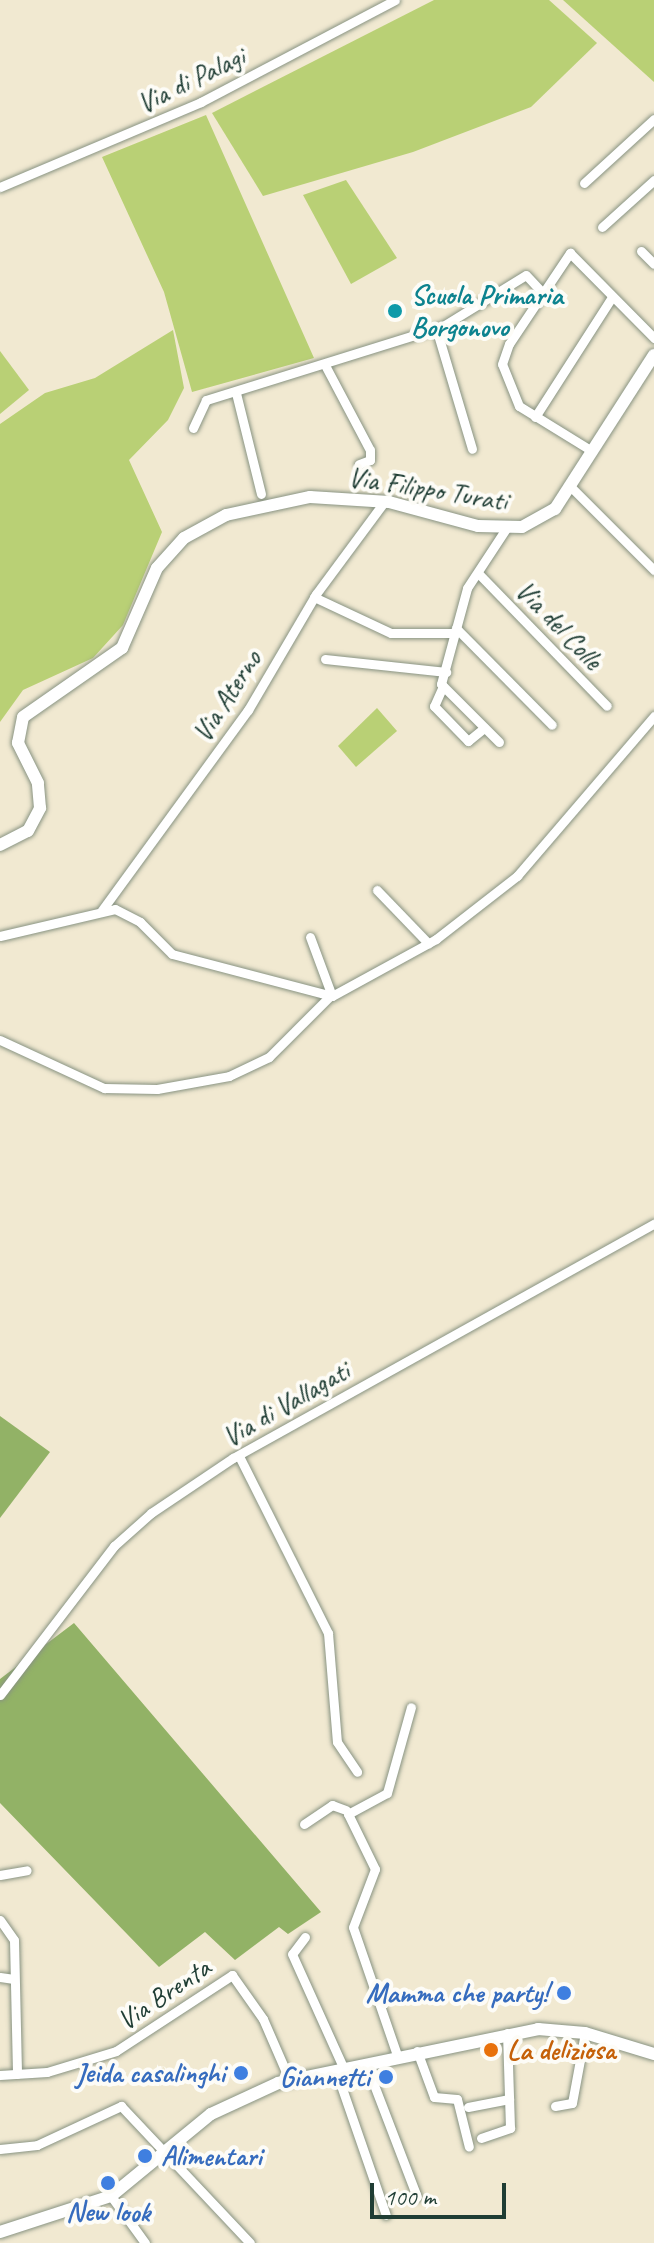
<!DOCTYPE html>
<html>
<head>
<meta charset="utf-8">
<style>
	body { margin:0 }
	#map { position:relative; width:654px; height:2243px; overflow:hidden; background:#f1e9d1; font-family:Caveat,sans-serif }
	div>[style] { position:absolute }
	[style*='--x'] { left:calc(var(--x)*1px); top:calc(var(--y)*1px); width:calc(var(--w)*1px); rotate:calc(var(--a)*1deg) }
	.green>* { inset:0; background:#b9d075 }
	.forest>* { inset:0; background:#92b266 }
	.roads { filter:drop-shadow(0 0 2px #889382) drop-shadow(0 0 2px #889382) }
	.street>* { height:9px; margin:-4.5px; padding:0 4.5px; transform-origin:4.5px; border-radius:4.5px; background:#fff }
	.secondary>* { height:12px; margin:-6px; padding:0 6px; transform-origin:6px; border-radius:6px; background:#fff }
	.dots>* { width:22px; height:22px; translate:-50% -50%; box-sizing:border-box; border:4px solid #fdfcf7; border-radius:50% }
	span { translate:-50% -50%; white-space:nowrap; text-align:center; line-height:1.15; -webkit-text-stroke:8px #fdfcf7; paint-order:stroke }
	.street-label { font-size:28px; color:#1f3d34 }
	.culture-label { font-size:28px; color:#0d838f; font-weight:700 }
	.left { translate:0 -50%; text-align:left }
	.shop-label { font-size:28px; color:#366cbe; font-weight:700 }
	.right { translate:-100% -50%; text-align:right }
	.food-label { font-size:28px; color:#c56008; font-weight:700 }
	.scale { position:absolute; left:370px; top:2183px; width:136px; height:36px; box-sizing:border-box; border:4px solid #1f3d34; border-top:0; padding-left:10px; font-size:24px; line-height:28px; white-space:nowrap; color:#1f3d34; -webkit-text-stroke:6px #fdfcf7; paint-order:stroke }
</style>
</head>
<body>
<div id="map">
	<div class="green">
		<i style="clip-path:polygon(434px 0,549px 0,597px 43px,531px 107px,413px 152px,263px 196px,212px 113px)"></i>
		<i style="clip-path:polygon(563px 0,654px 0,654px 82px)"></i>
		<i style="clip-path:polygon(206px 115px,314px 358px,192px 392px,164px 292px,102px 157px)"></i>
		<i style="clip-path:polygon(346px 180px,397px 258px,351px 284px,303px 195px)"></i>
		<i style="clip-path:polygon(173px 330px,184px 388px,168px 420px,129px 460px,162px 532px,123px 625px,93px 658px,23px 690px,0 722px,0 424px,45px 393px,95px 378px)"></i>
		<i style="clip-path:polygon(0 351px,29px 390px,0 414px)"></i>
		<i style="clip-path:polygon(377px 708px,397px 731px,356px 767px,338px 746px)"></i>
	</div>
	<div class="forest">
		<i style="clip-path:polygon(0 1416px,50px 1452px,0 1518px)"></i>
		<i style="clip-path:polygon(74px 1623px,321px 1912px,288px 1934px,279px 1927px,235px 1960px,205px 1932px,159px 1967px,0 1803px,0 1679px)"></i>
	</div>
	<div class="roads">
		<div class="street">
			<i style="--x:584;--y:183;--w:95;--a:-42.4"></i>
			<i style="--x:0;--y:187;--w:218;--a:-22.9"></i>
			<i style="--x:201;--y:102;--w:219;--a:-27.7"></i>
			<i style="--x:602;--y:227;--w:70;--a:-42.1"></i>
			<i style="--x:641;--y:251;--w:18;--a:45"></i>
			<i style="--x:436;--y:328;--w:126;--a:73.4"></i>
			<i style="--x:326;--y:367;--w:94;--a:62.1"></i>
			<i style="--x:370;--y:450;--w:10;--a:90"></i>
			<i style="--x:370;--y:460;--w:12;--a:160"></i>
			<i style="--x:236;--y:393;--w:104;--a:76.1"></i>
			<i style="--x:535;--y:417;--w:143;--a:-57.3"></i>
			<i style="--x:193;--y:428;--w:31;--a:-65"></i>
			<i style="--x:206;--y:400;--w:248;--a:-17.3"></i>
			<i style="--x:443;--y:326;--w:97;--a:-31.6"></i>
			<i style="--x:526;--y:275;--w:23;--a:47"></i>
			<i style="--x:592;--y:451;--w:86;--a:-148.3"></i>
			<i style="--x:519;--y:406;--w:45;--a:-112"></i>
			<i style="--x:502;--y:364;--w:21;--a:-71"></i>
			<i style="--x:509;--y:344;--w:110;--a:-56.2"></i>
			<i style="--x:570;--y:253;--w:120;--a:45.3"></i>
			<i style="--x:570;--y:486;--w:119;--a:45"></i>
			<i style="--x:480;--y:575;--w:182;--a:45.9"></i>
			<i style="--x:314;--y:597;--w:85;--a:25.1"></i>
			<i style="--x:391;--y:633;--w:64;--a:0"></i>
			<i style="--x:456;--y:628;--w:136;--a:45.3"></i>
			<i style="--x:325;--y:659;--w:122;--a:6.1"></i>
			<i style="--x:443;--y:686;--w:22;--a:114"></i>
			<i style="--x:434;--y:706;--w:49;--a:45.8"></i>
			<i style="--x:468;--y:741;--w:21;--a:-39"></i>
			<i style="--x:499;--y:742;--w:82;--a:-135"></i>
			<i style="--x:441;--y:684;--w:99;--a:-74.8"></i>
			<i style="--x:467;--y:588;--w:73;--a:-56.7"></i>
			<i style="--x:377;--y:890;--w:74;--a:46.1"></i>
			<i style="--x:102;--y:910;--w:248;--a:-53.9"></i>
			<i style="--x:248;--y:710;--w:134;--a:-59.6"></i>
			<i style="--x:316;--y:594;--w:114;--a:-53.5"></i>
			<i style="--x:0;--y:936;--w:118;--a:-13.2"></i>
			<i style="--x:115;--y:909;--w:28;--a:27"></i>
			<i style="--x:140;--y:922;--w:45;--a:45"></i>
			<i style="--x:172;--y:954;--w:165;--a:14.7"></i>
			<i style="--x:332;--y:996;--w:119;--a:-28.7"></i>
			<i style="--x:436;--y:939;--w:103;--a:-37.9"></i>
			<i style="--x:517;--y:876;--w:211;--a:-49.4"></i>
			<i style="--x:310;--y:937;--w:63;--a:69.6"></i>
			<i style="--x:0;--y:1040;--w:115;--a:24.8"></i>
			<i style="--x:104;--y:1088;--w:53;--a:1.1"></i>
			<i style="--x:157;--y:1089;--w:73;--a:-10.2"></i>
			<i style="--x:229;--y:1076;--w:44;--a:-25.4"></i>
			<i style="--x:269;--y:1057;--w:86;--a:-45"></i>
			<i style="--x:239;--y:1456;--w:198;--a:63.3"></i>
			<i style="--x:328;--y:1633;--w:109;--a:85.3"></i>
			<i style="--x:337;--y:1742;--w:36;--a:56"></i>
			<i style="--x:0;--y:1695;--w:188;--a:-52.6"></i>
			<i style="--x:114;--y:1546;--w:50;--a:-41.7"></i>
			<i style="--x:151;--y:1513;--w:99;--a:-33.9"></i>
			<i style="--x:233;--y:1458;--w:482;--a:-29.1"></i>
			<i style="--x:304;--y:1824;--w:34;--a:-34"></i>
			<i style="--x:332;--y:1805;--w:15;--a:20"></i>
			<i style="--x:0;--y:1875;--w:27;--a:-10"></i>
			<i style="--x:0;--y:1920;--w:24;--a:55"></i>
			<i style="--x:14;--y:1940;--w:134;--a:88.7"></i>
			<i style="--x:305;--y:1937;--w:21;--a:127"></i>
			<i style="--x:292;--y:1954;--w:126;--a:65.7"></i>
			<i style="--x:0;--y:1977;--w:14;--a:8"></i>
			<i style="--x:417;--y:2051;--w:49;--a:69.7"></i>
			<i style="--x:434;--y:2097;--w:23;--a:5"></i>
			<i style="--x:457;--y:2099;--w:49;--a:76"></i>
			<i style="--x:397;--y:2055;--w:135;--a:-109"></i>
			<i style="--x:353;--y:1927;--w:62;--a:-69.2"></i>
			<i style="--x:375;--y:1869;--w:61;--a:-116.1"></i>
			<i style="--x:348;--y:1814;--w:44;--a:-28.3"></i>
			<i style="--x:387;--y:1793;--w:89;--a:-74.4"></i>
			<i style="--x:366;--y:2064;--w:142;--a:69"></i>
			<i style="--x:336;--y:2071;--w:152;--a:70.9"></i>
			<i style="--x:0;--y:2075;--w:47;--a:-3.7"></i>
			<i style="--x:47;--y:2072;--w:72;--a:-16.9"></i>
			<i style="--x:116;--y:2051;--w:139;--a:-33.2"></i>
			<i style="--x:232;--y:1975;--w:54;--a:54.8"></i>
			<i style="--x:263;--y:2019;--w:68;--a:66.5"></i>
			<i style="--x:555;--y:2106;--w:17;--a:-10"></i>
			<i style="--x:572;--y:2103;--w:71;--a:-79.5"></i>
			<i style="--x:468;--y:2107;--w:42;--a:-11"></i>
			<i style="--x:481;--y:2138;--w:31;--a:-19"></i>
			<i style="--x:510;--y:2128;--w:95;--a:-91.8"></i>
			<i style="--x:0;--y:2149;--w:37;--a:-6"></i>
			<i style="--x:37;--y:2145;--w:93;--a:-24.9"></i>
			<i style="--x:121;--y:2106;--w:188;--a:46.7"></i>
			<i style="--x:111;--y:2196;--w:58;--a:54.1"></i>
		</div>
		<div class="secondary">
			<i style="--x:0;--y:845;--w:31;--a:-27"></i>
			<i style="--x:28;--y:831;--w:26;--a:-62"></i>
			<i style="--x:40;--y:808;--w:25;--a:-95"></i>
			<i style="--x:38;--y:783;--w:45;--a:-116.6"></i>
			<i style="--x:18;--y:743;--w:26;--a:-79"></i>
			<i style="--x:23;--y:717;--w:121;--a:-34.9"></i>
			<i style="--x:122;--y:648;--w:87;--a:-66.4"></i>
			<i style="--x:157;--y:568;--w:40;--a:-48"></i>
			<i style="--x:184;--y:538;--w:48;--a:-28.7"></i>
			<i style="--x:226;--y:515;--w:86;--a:-12.1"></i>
			<i style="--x:310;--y:497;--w:79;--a:3.6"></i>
			<i style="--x:389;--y:502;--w:92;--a:15.1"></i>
			<i style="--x:478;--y:526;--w:44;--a:1.3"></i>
			<i style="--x:522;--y:527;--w:38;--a:-29"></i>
			<i style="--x:555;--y:509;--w:183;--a:-57.3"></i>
			<i style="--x:0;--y:2232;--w:117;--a:-18"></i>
			<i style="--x:111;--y:2196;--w:129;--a:-39.4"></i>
			<i style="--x:211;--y:2114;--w:74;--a:-24.8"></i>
			<i style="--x:278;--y:2083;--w:266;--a:-11.7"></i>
			<i style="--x:538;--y:2029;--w:47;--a:4.9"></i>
			<i style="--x:585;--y:2033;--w:72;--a:16.9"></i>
		</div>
	</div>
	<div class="dots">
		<i style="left:395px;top:311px;background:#0f9aa8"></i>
		<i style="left:564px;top:1993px;background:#3f7fe0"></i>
		<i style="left:491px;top:2050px;background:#e8710a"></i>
		<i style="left:241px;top:2073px;background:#3f7fe0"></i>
		<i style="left:386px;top:2077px;background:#3f7fe0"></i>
		<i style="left:145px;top:2156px;background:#3f7fe0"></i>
		<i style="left:108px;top:2183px;background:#3f7fe0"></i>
	</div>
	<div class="street-label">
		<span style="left:191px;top:80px;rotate:-26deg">Via di Palagi</span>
		<span style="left:428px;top:489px;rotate:9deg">Via Filippo Turati</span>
		<span style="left:559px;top:625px;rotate:46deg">Via del Colle</span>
		<span style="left:227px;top:696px;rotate:-57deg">Via Aterno</span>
		<span style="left:286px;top:1404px;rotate:-30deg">Via di Vallagati</span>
		<span style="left:164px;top:1994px;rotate:-34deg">Via Brenta</span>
	</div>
	<div class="culture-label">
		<span class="left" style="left:411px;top:311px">Scuola Primaria<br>Borgonovo</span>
	</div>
	<div class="shop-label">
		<span class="right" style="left:548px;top:1993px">Mamma che party!</span>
		<span class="right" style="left:225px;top:2073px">Jeida casalinghi</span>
		<span class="right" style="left:370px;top:2077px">Giannetti</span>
		<span class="left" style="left:161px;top:2156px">Alimentari</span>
		<span style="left:108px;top:2212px">New look</span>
	</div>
	<div class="food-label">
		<span class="left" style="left:507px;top:2050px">La deliziosa</span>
	</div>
	<div class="scale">100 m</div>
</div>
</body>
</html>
